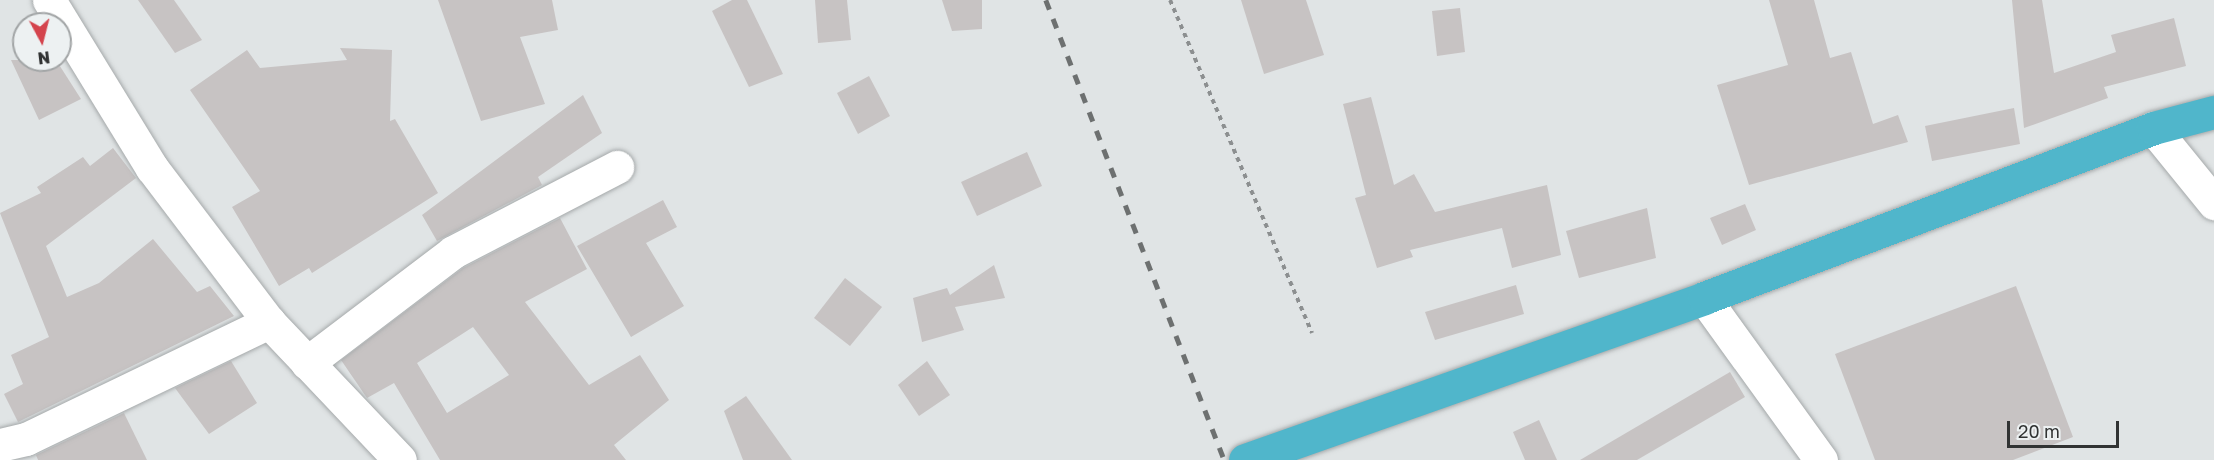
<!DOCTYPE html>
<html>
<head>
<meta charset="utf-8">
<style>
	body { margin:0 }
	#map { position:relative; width:2214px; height:460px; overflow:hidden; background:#e0e4e5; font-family:"Golos Text",sans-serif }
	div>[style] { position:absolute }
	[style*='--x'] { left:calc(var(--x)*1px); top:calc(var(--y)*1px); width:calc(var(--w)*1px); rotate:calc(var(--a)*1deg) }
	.building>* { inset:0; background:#c7c3c3 }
	.path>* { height:4px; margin-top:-2px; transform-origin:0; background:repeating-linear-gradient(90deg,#8c8f90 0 4.5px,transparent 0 9px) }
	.roads { filter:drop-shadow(0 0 2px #a5a9aa) drop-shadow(0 0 2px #a5a9aa) }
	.minor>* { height:33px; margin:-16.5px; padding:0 16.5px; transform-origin:16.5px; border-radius:16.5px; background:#fff }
	.highway>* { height:33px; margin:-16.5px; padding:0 16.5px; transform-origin:16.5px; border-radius:16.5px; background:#50b6cb }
	.rail>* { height:4.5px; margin-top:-2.25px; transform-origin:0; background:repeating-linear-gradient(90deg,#6d7070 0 10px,transparent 0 20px) }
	span { translate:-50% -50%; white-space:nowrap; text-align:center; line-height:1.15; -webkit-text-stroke:6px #edf1f2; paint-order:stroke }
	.north { position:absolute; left:12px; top:12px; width:60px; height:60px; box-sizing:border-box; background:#edf1f2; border:2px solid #a2a5a6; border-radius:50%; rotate:173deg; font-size:16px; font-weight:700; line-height:24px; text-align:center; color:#313333 }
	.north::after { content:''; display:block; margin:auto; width:21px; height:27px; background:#d4444d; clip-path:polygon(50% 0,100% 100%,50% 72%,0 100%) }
	.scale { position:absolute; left:2007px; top:421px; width:112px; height:27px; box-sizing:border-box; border:3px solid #313333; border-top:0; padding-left:8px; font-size:18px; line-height:21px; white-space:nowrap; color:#313333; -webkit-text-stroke:4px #edf1f2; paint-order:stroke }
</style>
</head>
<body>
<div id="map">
	<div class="building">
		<i style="clip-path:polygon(138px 0,174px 0,202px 40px,175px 53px)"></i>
		<i style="clip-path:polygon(438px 0,552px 0,558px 30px,520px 37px,545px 104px,481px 121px)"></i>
		<i style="clip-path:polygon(732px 0,747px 0,783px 74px,749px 87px,712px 11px)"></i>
		<i style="clip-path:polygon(815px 0,847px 0,851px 40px,818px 43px)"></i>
		<i style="clip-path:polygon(942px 0,982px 0,982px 29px,952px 31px)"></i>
		<i style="clip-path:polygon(1241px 0,1306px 0,1324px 55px,1264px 74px)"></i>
		<i style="clip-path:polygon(1769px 0,1814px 0,1830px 58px,1851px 52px,1873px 124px,1898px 115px,1908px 142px,1749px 185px,1717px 85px,1788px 65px)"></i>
		<i style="clip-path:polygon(2012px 0,2042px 0,2054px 73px,2116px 52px,2111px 35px,2174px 18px,2186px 66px,2104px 87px,2108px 98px,2024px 128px)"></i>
		<i style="clip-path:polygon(1460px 8px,1465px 52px,1437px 56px,1432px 11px)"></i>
		<i style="clip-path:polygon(340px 48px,392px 50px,390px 121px,395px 119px,438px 193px,312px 273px,309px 268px,279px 286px,232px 207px,260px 191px,190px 90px,247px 50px,260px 68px,347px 60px)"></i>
		<i style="clip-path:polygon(11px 60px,56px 60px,81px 99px,39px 120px)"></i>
		<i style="clip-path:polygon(869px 76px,890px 116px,858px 134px,837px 93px)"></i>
		<i style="clip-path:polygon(583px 95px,602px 133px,538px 177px,542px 185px,437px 241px,422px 215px)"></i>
		<i style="clip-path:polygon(1371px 97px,1394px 185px,1414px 174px,1435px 212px,1547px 185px,1561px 255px,1512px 268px,1502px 228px,1410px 250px,1413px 257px,1377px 268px,1355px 198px,1366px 195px,1343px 104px)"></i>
		<i style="clip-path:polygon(2014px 108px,2020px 144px,1932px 161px,1925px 126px)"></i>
		<i style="clip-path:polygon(113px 148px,136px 178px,46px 246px,67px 297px,99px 283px,153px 239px,197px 292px,210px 286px,234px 316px,18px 422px,4px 394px,23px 384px,11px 355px,49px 337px,0 213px,41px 193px,37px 187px,83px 157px,90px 166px)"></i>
		<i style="clip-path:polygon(1027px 152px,1042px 186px,977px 216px,961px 182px)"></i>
		<i style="clip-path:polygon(663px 200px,677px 227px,646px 243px,684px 306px,631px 337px,577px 246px)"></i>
		<i style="clip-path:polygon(1745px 204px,1756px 230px,1722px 245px,1710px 218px)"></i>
		<i style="clip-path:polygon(1647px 208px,1656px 258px,1579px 278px,1566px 231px)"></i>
		<i style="clip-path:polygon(evenodd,560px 218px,587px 269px,525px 302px,589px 385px,640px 355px,669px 400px,614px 445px,626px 460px,440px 460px,394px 383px,367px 398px,341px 360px,463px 268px,560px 218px,473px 327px,509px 375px,447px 413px,417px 363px,473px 327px)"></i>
		<i style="clip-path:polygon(994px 265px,1005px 298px,955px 307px,964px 330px,922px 342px,913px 298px,947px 288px,950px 295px)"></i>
		<i style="clip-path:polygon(845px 278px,882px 307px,850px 346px,814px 318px)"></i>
		<i style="clip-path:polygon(1516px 285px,1524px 314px,1435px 340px,1425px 312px)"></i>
		<i style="clip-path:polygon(2016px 286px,2073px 437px,2013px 460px,1875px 460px,1835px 354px)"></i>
		<i style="clip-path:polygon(231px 361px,257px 403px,209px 434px,175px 388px)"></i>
		<i style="clip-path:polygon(927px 361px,950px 395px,919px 416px,898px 385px)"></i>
		<i style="clip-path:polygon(1730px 372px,1745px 397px,1637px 460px,1580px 460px)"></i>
		<i style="clip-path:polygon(746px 396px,792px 460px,743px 460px,724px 411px)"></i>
		<i style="clip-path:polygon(124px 413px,147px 460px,38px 460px,36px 455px)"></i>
		<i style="clip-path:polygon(1539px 420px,1557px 460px,1525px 460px,1513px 432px)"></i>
	</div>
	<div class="path">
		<i style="--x:1170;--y:0;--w:362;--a:66.9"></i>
	</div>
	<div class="roads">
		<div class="minor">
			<i style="--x:49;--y:0;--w:197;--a:58.5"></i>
			<i style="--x:152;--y:168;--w:193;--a:52.8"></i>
			<i style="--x:269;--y:322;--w:190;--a:46.5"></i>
			<i style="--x:2153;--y:128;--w:97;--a:50.9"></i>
			<i style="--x:1704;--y:298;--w:200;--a:54.2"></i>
			<i style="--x:307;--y:363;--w:183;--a:-37.2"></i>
			<i style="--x:453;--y:252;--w:185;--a:-27.4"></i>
			<i style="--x:0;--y:445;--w:27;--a:-13"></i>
			<i style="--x:26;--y:439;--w:270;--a:-25.7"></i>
		</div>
		<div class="highway">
			<i style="--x:1245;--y:460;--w:487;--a:-19.4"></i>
			<i style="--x:1704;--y:298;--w:480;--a:-20.7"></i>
			<i style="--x:2153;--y:128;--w:63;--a:-14.7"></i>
		</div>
	</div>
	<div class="rail">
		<i style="--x:1046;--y:0;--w:493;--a:68.8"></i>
	</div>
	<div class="north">N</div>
	<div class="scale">20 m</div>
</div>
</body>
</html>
